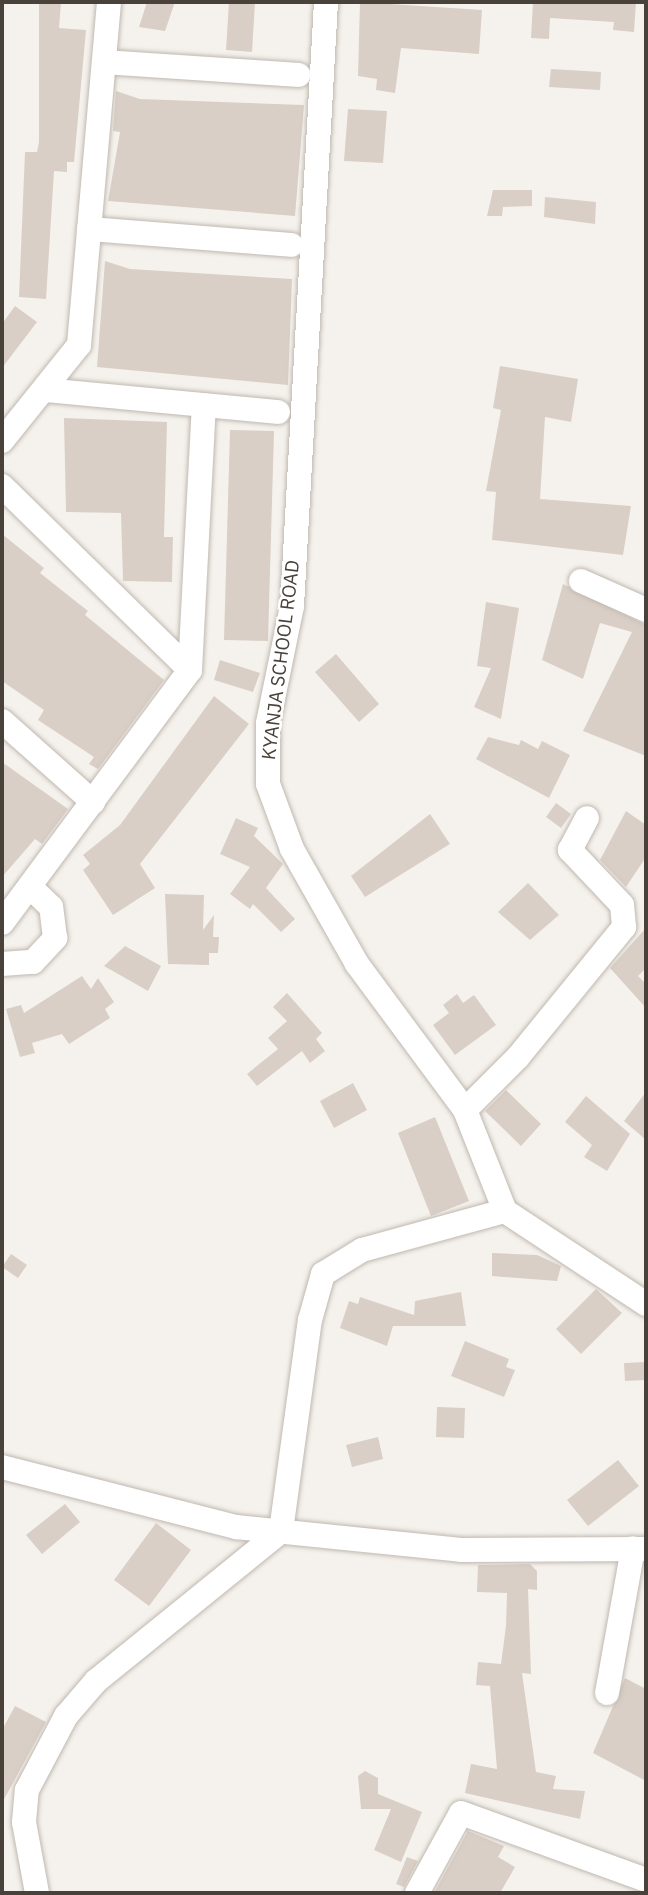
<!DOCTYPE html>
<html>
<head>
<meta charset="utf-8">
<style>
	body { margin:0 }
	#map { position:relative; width:648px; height:1895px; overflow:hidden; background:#f5f2ed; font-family:"IBM Plex Sans",sans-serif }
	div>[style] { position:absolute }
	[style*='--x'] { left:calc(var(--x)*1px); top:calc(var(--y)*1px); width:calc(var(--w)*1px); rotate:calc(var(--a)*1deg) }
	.building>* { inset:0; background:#d9cfc6 }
	.roads { filter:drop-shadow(0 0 2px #c0b8b0) drop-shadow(0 0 2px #c0b8b0) }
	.minor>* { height:24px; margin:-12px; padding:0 12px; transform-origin:12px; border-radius:12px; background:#fff }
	span { translate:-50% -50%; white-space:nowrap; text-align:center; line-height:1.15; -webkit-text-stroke:5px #fff; paint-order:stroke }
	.street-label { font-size:19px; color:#49423a }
	.frame { position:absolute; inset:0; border:4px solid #49423a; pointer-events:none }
</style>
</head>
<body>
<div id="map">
	<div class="building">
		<i style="clip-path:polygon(39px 2px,61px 2px,59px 28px,86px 30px,74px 162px,67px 162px,67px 172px,54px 171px,46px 299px,19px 297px,25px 152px,37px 152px,39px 142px)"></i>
		<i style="clip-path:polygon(147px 2px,175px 2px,165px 31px,139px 27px)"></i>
		<i style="clip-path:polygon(229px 2px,255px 2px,252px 52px,226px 50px)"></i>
		<i style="clip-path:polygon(360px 2px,482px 10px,479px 54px,401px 48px,395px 93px,376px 90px,377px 79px,358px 76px)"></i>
		<i style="clip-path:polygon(533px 2px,636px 2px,634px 32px,613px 30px,614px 22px,550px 18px,549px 39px,531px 38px)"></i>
		<i style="clip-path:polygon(551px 69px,601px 72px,600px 90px,549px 87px)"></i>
		<i style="clip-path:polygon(116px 91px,140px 99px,304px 105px,295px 216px,108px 201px,120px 132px,113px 131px)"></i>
		<i style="clip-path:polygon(348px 109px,387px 111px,383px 163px,344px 161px)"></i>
		<i style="clip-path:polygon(493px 190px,532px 190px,532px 206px,503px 207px,502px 216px,487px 216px)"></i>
		<i style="clip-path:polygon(545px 197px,596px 202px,595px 224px,544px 217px)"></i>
		<i style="clip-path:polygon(105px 261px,130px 269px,292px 279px,288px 385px,97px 367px)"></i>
		<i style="clip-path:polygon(15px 306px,37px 322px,2px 368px,2px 324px)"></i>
		<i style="clip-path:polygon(500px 366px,578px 379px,571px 422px,545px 417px,540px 499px,631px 506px,623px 555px,492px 540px,496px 492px,486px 491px,501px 410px,493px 408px)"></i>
		<i style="clip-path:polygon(64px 418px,167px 422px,164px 537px,173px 537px,172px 582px,123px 581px,121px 513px,66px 512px)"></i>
		<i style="clip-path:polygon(230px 430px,274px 431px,268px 641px,224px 640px)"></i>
		<i style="clip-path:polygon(2px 534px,44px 568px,40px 573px,88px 611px,85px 615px,164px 680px,98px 769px,89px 764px,94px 757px,38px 720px,44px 710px,2px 681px)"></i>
		<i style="clip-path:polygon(563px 584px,646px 625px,646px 756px,583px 731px,632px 632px,600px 623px,583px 679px,542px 660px)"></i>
		<i style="clip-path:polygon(486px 602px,519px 608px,501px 719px,474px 707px,491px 668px,477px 666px)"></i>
		<i style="clip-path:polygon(336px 654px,379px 704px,359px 722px,315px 672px)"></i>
		<i style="clip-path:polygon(220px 660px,260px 673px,253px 692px,214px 680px)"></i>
		<i style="clip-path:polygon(214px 696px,249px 724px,140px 864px,155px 888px,113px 915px,83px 870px,90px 864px,83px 855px,120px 825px)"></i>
		<i style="clip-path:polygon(488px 737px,519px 745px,521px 740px,538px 749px,542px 741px,570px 755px,549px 798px,476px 759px)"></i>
		<i style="clip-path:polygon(2px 762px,68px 809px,42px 844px,35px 839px,2px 877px)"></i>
		<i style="clip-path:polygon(556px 803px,571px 814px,561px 828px,546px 817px)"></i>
		<i style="clip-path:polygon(626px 811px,646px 825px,646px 857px,626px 887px,600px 860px)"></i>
		<i style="clip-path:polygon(430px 814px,450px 844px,365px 897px,351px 876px)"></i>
		<i style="clip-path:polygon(236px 818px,258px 828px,254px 836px,283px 864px,266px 888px,295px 919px,281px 932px,253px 904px,250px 909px,230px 894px,250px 867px,220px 854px)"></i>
		<i style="clip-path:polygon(528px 883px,559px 915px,530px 940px,498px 912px)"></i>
		<i style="clip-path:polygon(165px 894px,204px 895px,203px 930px,214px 915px,213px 937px,219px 937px,218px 953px,209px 953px,209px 965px,168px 964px)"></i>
		<i style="clip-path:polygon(646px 928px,646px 968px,638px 976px,646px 984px,646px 1008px,610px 968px)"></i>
		<i style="clip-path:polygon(125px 946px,161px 966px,148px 991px,104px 966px)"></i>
		<i style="clip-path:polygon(82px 976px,91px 989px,98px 978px,114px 1002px,105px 1009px,110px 1018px,69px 1044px,62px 1034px,32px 1043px,35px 1053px,20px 1057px,6px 1009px,21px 1005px,24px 1013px)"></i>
		<i style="clip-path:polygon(287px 993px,322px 1033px,316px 1039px,325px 1051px,310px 1063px,302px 1051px,257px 1086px,247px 1074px,278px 1049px,268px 1038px,287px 1021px,273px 1007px)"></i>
		<i style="clip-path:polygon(457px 994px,463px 1003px,474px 995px,496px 1025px,455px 1055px,433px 1025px,449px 1013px,443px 1005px)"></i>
		<i style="clip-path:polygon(353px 1083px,367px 1110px,334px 1128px,320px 1101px)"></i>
		<i style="clip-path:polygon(506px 1090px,541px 1124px,521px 1146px,485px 1111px)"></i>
		<i style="clip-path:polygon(646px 1092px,646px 1140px,624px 1121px)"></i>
		<i style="clip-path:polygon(586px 1096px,630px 1134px,607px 1171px,584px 1157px,592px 1145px,565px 1122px)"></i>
		<i style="clip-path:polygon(435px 1117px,469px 1201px,431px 1216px,398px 1133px)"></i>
		<i style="clip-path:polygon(492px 1253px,537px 1255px,561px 1266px,557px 1281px,492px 1276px)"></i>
		<i style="clip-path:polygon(11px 1254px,27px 1265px,18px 1278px,2px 1267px)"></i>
		<i style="clip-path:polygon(596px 1289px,622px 1313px,581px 1354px,556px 1329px)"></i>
		<i style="clip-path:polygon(461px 1292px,466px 1326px,393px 1326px,387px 1346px,340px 1328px,349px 1301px,358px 1304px,360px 1297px,414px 1315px,415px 1301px)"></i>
		<i style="clip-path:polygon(465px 1341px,509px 1359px,506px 1367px,515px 1370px,504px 1397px,451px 1376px)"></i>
		<i style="clip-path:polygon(646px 1362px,646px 1380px,625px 1381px,624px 1363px)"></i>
		<i style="clip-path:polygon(437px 1407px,465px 1408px,464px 1438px,436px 1437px)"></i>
		<i style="clip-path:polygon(378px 1437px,383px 1459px,352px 1467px,346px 1445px)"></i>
		<i style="clip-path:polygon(618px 1460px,639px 1486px,588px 1526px,567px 1500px)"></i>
		<i style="clip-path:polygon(65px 1504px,80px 1522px,42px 1554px,26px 1535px)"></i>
		<i style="clip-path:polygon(156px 1523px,191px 1550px,149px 1606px,114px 1580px)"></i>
		<i style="clip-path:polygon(530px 1564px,537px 1571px,537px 1590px,528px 1589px,531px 1674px,522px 1673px,536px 1772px,556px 1776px,553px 1789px,585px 1791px,580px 1819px,465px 1793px,471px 1764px,497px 1769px,490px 1686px,476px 1685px,478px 1662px,501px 1664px,506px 1626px,507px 1593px,477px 1592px,478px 1565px)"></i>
		<i style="clip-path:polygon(625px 1678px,646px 1689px,646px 1781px,593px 1753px)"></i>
		<i style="clip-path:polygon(15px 1706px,46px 1722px,2px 1803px,2px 1730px)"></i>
		<i style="clip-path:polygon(365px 1771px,378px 1778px,378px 1794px,422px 1812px,401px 1862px,374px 1850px,391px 1809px,361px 1809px,358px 1776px)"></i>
		<i style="clip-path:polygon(468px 1831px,504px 1846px,498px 1857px,515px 1867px,500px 1893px,434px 1893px)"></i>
		<i style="clip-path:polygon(407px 1857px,418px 1861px,404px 1887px,396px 1884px)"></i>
	</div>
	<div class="roads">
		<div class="minor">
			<i style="--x:326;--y:2;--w:605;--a:93.22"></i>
			<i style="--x:292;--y:606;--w:119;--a:101.6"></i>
			<i style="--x:268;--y:723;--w:61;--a:90"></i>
			<i style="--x:268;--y:784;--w:69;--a:69.7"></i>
			<i style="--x:292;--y:849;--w:132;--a:60.5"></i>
			<i style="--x:357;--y:964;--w:182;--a:53.5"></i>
			<i style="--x:465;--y:1110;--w:109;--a:68.4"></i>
			<i style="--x:505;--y:1211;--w:169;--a:33.4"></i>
			<i style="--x:104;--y:62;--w:195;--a:3.8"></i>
			<i style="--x:89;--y:229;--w:203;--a:4.5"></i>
			<i style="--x:45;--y:390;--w:234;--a:5.4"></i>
			<i style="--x:2;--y:441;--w:123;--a:-51.3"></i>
			<i style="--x:79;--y:345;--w:344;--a:-85"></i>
			<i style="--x:2;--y:486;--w:263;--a:44.4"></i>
			<i style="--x:190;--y:670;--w:315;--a:126.6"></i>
			<i style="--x:581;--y:581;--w:71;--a:24"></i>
			<i style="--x:190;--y:670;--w:265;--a:-87"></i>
			<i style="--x:2;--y:721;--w:122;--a:41.7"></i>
			<i style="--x:2;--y:964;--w:31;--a:-4"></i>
			<i style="--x:33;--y:962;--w:33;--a:-47"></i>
			<i style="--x:55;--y:938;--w:31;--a:-97"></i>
			<i style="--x:51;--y:907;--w:29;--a:-136"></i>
			<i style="--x:465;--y:1110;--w:75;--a:-45"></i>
			<i style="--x:518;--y:1057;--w:168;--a:-50.8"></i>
			<i style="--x:624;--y:927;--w:22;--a:-95"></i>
			<i style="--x:622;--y:905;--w:76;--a:-133.4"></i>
			<i style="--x:570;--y:850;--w:36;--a:-62"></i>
			<i style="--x:2;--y:1467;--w:242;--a:14.4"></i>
			<i style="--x:236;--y:1527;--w:226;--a:5.8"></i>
			<i style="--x:461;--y:1550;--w:185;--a:-0.3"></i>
			<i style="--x:607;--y:1693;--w:147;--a:-79.8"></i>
			<i style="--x:37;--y:1893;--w:72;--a:-100.4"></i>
			<i style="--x:24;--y:1822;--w:32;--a:-85"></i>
			<i style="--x:27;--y:1790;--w:84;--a:-62.2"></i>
			<i style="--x:66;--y:1716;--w:46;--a:-49.4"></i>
			<i style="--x:96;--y:1681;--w:238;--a:-39"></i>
			<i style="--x:281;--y:1531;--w:213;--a:-82.2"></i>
			<i style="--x:310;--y:1320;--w:48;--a:-74.2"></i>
			<i style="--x:323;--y:1274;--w:46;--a:-31.6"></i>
			<i style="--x:362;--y:1250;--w:148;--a:-15.3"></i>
			<i style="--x:417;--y:1893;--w:91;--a:-61.2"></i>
			<i style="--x:461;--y:1813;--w:197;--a:19.9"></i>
		</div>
	</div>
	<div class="street-label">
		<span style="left:281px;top:660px;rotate:-83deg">KYANJA SCHOOL ROAD</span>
	</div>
	<div class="frame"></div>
</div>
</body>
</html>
